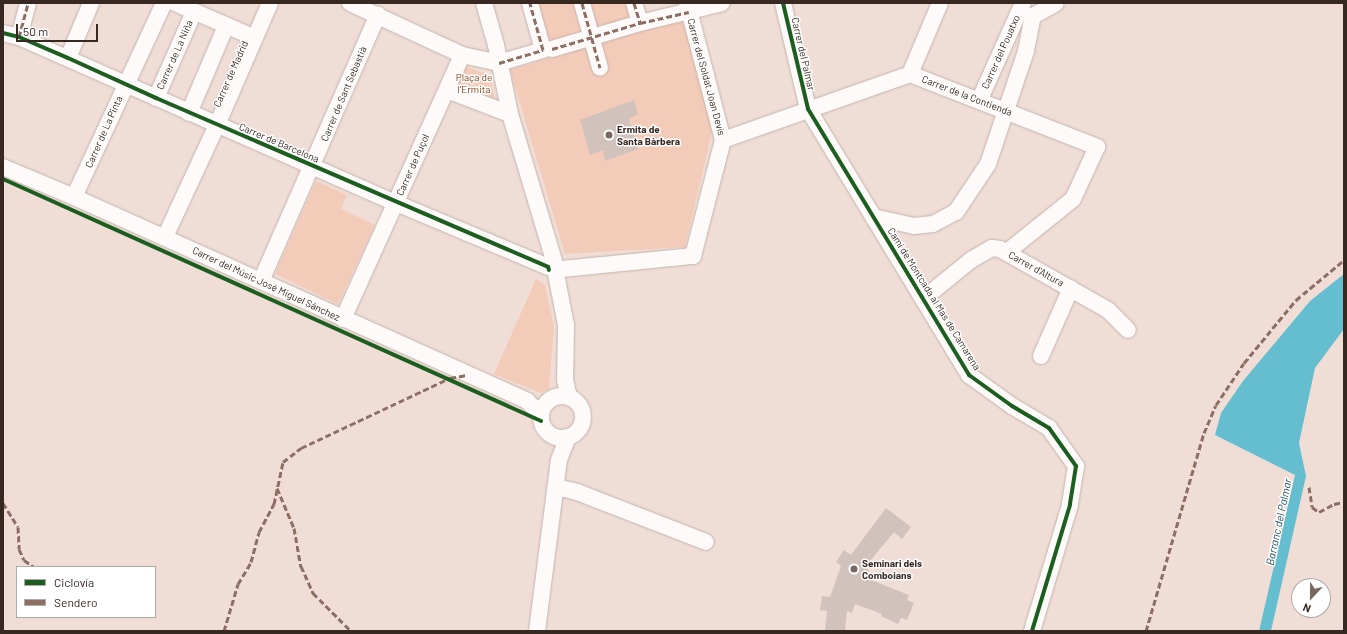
<!DOCTYPE html>
<html>
<head>
<meta charset="utf-8">
<style>
	body { margin:0 }
	#map { position:relative; width:1347px; height:634px; overflow:hidden; background:#f0ded6; font-family:Barlow,sans-serif }
	div>[style] { position:absolute }
	[style*='--x'] { left:calc(var(--x)*1px); top:calc(var(--y)*1px); width:calc(var(--w)*1px); rotate:calc(var(--a)*1deg) }
	.green>* { inset:0; background:#f3cbb9 }
	.water>* { inset:0; background:#65bed0 }
	.building>* { inset:0; background:#d1c2bc }
	.roads { filter:drop-shadow(0 0 1px #c3b4ad) drop-shadow(0 0 1px #c3b4ad) }
	.minor>* { height:16px; margin:-8px; padding:0 8px; transform-origin:8px; border-radius:8px; background:#fdfaf9 }
	.minor>.ring { margin:-8px; padding:0; box-sizing:content-box; background:none; border:16px solid #fdfaf9; border-radius:50% }
	.quiet>* { height:3px; margin-top:-1.5px; transform-origin:0; background:repeating-linear-gradient(90deg,#8d6e63 0 6px,transparent 0 9px) }
	.cycleway>* { height:4px; margin:-2px; padding:0 2px; transform-origin:2px; border-radius:2px; background:#1b5e20 }
	.dots>* { width:11px; height:11px; translate:-50% -50%; box-sizing:border-box; border:2px solid #fff; border-radius:50% }
	span { translate:-50% -50%; white-space:nowrap; text-align:center; line-height:1.15; -webkit-text-stroke:3px #fff; paint-order:stroke }
	.street-label { font-size:10px; color:#372822 }
	.park-label { font-size:10px; color:#863a0d }
	.poi-label { font-size:10px; color:#372822; font-weight:700 }
	.left { translate:0 -50%; text-align:left }
	.water-label { font-size:11px; color:#1c515e; font-style:italic }
	.frame { position:absolute; inset:0; border:4px solid #372822; pointer-events:none }
	.legend { position:absolute; left:16px; top:566px; width:140px; height:52px; box-sizing:border-box; background:#fff; border:1px solid #afa9a7; margin:0; padding:5px 7px; list-style:none; font-size:12px; color:#372822 }
	.legend li { display:flex; align-items:center; gap:8px; height:20px }
	.legend b { width:20px; border:1px solid #afa9a7 }
	.north { position:absolute; left:1291px; top:578px; width:40px; height:40px; box-sizing:border-box; background:#fff; border:1px solid #afa9a7; border-radius:50%; rotate:202deg; font-size:11px; font-weight:700; line-height:16px; text-align:center; color:#372822 }
	.north::after { content:''; display:block; margin:auto; width:14px; height:18px; background:#786861; clip-path:polygon(50% 0,100% 100%,50% 72%,0 100%) }
	.scale { position:absolute; left:16px; top:24px; width:82px; height:18px; box-sizing:border-box; border:2px solid #372822; border-top:0; padding-left:5px; font-size:12px; line-height:14px; white-space:nowrap; color:#372822; -webkit-text-stroke:3px #fff; paint-order:stroke }
</style>
</head>
<body>
<div id="map">
	<div class="green">
		<i style="clip-path:polygon(534px 3px,573px 3px,582px 34px,545px 45px)"></i>
		<i style="clip-path:polygon(590px 3px,629px 3px,634px 21px,598px 31px)"></i>
		<i style="clip-path:polygon(683px 19px,712px 132px,685px 247px,565px 254px,510px 70px,587px 46px,596px 75px,608px 71px,600px 42px)"></i>
		<i style="clip-path:polygon(464px 66px,489px 75px,495px 99px,486px 101px,456px 89px)"></i>
		<i style="clip-path:polygon(316px 181px,347px 195px,341px 209px,375px 225px,338px 304px,275px 274px)"></i>
		<i style="clip-path:polygon(536px 279px,545px 285px,554px 327px,549px 389px,541px 393px,494px 374px)"></i>
	</div>
	<div class="water">
		<i style="clip-path:polygon(1344px 274px,1344px 329px,1315px 368px,1299px 443px,1306px 476px,1271px 631px,1259px 631px,1295px 475px,1215px 435px,1221px 413px,1243px 381px,1310px 301px)"></i>
	</div>
	<div class="building">
		<i style="clip-path:polygon(634px 100px,638px 114px,629px 119px,638px 149px,605px 161px,603px 150px,590px 155px,580px 120px)"></i>
		<i style="clip-path:polygon(886px 508px,911px 527px,902px 539px,894px 532px,865px 567px,869px 571px,866px 578px,909px 595px,907px 600px,914px 603px,907px 620px,901px 618px,898px 624px,881px 616px,882px 614px,855px 604px,852px 613px,847px 611px,845px 631px,825px 631px,827px 611px,820px 610px,822px 596px,830px 597px,841px 566px,836px 562px,844px 550px,851px 555px)"></i>
	</div>
	<div class="roads">
		<div class="minor">
			<i style="--x:175;--y:3;--w:87;--a:23.6"></i>
			<i style="--x:350;--y:3;--w:123;--a:24.9"></i>
			<i style="--x:462;--y:55;--w:38;--a:12"></i>
			<i style="--x:499;--y:63;--w:46;--a:-16.5"></i>
			<i style="--x:543;--y:50;--w:49;--a:-105.5"></i>
			<i style="--x:484;--y:3;--w:44;--a:74.1"></i>
			<i style="--x:496;--y:45;--w:70;--a:78.5"></i>
			<i style="--x:510;--y:114;--w:153;--a:73.3"></i>
			<i style="--x:582;--y:3;--w:67;--a:74.5"></i>
			<i style="--x:634;--y:3;--w:21;--a:73"></i>
			<i style="--x:640;--y:23;--w:84;--a:-13.7"></i>
			<i style="--x:783;--y:3;--w:109;--a:76.7"></i>
			<i style="--x:808;--y:109;--w:311;--a:58.8"></i>
			<i style="--x:969;--y:375;--w:53;--a:35.8"></i>
			<i style="--x:1012;--y:406;--w:43;--a:30.7"></i>
			<i style="--x:1049;--y:428;--w:47;--a:54.6"></i>
			<i style="--x:1076;--y:466;--w:39;--a:99"></i>
			<i style="--x:1070;--y:505;--w:132;--a:106.8"></i>
			<i style="--x:3;--y:33;--w:16;--a:14"></i>
			<i style="--x:19;--y:37;--w:412;--a:23.8"></i>
			<i style="--x:396;--y:203;--w:165;--a:22.8"></i>
			<i style="--x:19;--y:37;--w:35;--a:-75"></i>
			<i style="--x:552;--y:49;--w:92;--a:-16.5"></i>
			<i style="--x:68;--y:58;--w:60;--a:-67.3"></i>
			<i style="--x:910;--y:74;--w:77;--a:-67.1"></i>
			<i style="--x:447;--y:90;--w:67;--a:20.9"></i>
			<i style="--x:156;--y:98;--w:94;--a:-66.2"></i>
			<i style="--x:979;--y:101;--w:107;--a:-65.8"></i>
			<i style="--x:189;--y:113;--w:95;--a:-67"></i>
			<i style="--x:723;--y:140;--w:198;--a:-19.4"></i>
			<i style="--x:910;--y:74;--w:201;--a:21.3"></i>
			<i style="--x:1097;--y:147;--w:57;--a:114.8"></i>
			<i style="--x:1073;--y:199;--w:85;--a:141.2"></i>
			<i style="--x:3;--y:167;--w:77;--a:22.9"></i>
			<i style="--x:74;--y:197;--w:497;--a:24.2"></i>
			<i style="--x:527;--y:401;--w:19;--a:43"></i>
			<i style="--x:74;--y:197;--w:214;--a:-65.1"></i>
			<i style="--x:873;--y:217;--w:42;--a:12.4"></i>
			<i style="--x:914;--y:226;--w:19;--a:-6"></i>
			<i style="--x:933;--y:224;--w:26;--a:-28"></i>
			<i style="--x:956;--y:212;--w:58;--a:-56.3"></i>
			<i style="--x:988;--y:164;--w:119;--a:-71.4"></i>
			<i style="--x:1026;--y:51;--w:36;--a:-79"></i>
			<i style="--x:1033;--y:16;--w:26;--a:-29"></i>
			<i style="--x:165;--y:237;--w:123;--a:-65.1"></i>
			<i style="--x:217;--y:125;--w:133;--a:-66.5"></i>
			<i style="--x:562;--y:269;--w:132;--a:-5.7"></i>
			<i style="--x:693;--y:256;--w:120;--a:-75.5"></i>
			<i style="--x:723;--y:140;--w:142;--a:-104.7"></i>
			<i style="--x:556;--y:274;--w:52;--a:78.9"></i>
			<i style="--x:566;--y:325;--w:55;--a:91"></i>
			<i style="--x:565;--y:380;--w:17;--a:77"></i>
			<i style="--x:261;--y:281;--w:291;--a:-66.3"></i>
			<i style="--x:923;--y:299;--w:62;--a:-39.1"></i>
			<i style="--x:971;--y:260;--w:24;--a:-30"></i>
			<i style="--x:992;--y:248;--w:8;--a:7"></i>
			<i style="--x:1000;--y:249;--w:124;--a:29.5"></i>
			<i style="--x:1108;--y:310;--w:28;--a:45"></i>
			<i style="--x:343;--y:319;--w:290;--a:-65.7"></i>
			<i style="--x:1041;--y:356;--w:74;--a:-66.2"></i>
			<i class="ring" style="left:541px;top:396px;width:26px;height:26px"></i>
			<i style="--x:556;--y:487;--w:22;--a:13"></i>
			<i style="--x:577;--y:492;--w:138;--a:21.2"></i>
			<i style="--x:537;--y:631;--w:172;--a:-82.7"></i>
			<i style="--x:559;--y:460;--w:25;--a:-69"></i>
		</div>
	</div>
	<div class="quiet">
		<i style="--x:582;--y:3;--w:67;--a:74.5"></i>
		<i style="--x:634;--y:3;--w:21;--a:73"></i>
		<i style="--x:640;--y:23;--w:50;--a:-12.7"></i>
		<i style="--x:19;--y:37;--w:35;--a:-75"></i>
		<i style="--x:552;--y:49;--w:92;--a:-16.5"></i>
		<i style="--x:499;--y:63;--w:46;--a:-16.5"></i>
		<i style="--x:543;--y:50;--w:49;--a:-105.5"></i>
		<i style="--x:1309;--y:487;--w:20;--a:81"></i>
		<i style="--x:1312;--y:507;--w:9;--a:36"></i>
		<i style="--x:1319;--y:512;--w:17;--a:-28"></i>
		<i style="--x:1334;--y:504;--w:10;--a:-11"></i>
		<i style="--x:277;--y:488;--w:43;--a:67"></i>
		<i style="--x:294;--y:528;--w:39;--a:80"></i>
		<i style="--x:301;--y:566;--w:30;--a:66"></i>
		<i style="--x:313;--y:593;--w:54;--a:45"></i>
		<i style="--x:3;--y:503;--w:28;--a:58"></i>
		<i style="--x:18;--y:527;--w:22;--a:87"></i>
		<i style="--x:19;--y:549;--w:12;--a:66"></i>
		<i style="--x:24;--y:560;--w:12;--a:35"></i>
		<i style="--x:224;--y:631;--w:49;--a:-73.4"></i>
		<i style="--x:238;--y:584;--w:26;--a:-59"></i>
		<i style="--x:251;--y:562;--w:31;--a:-75"></i>
		<i style="--x:259;--y:532;--w:32;--a:-62"></i>
		<i style="--x:274;--y:504;--w:43;--a:-77.9"></i>
		<i style="--x:283;--y:462;--w:23;--a:-38"></i>
		<i style="--x:301;--y:448;--w:165;--a:-25.2"></i>
		<i style="--x:450;--y:378;--w:17;--a:-10"></i>
		<i style="--x:1146;--y:631;--w:206;--a:-73.7"></i>
		<i style="--x:1204;--y:433;--w:30;--a:-67"></i>
		<i style="--x:1216;--y:405;--w:50;--a:-56.3"></i>
		<i style="--x:1244;--y:363;--w:82;--a:-50.5"></i>
		<i style="--x:1296;--y:300;--w:62;--a:-39.8"></i>
	</div>
	<div class="cycleway">
		<i style="--x:783;--y:3;--w:109;--a:76.7"></i>
		<i style="--x:808;--y:109;--w:311;--a:58.8"></i>
		<i style="--x:969;--y:375;--w:53;--a:35.8"></i>
		<i style="--x:1012;--y:406;--w:43;--a:30.7"></i>
		<i style="--x:1049;--y:428;--w:47;--a:54.6"></i>
		<i style="--x:1076;--y:466;--w:39;--a:99"></i>
		<i style="--x:1070;--y:505;--w:132;--a:106.8"></i>
		<i style="--x:3;--y:33;--w:16;--a:14"></i>
		<i style="--x:19;--y:37;--w:53;--a:23.2"></i>
		<i style="--x:68;--y:58;--w:97;--a:24.4"></i>
		<i style="--x:156;--y:98;--w:427;--a:23.3"></i>
		<i style="--x:548;--y:267;--w:3;--a:72"></i>
		<i style="--x:3;--y:179;--w:590;--a:24.22"></i>
	</div>
	<div class="dots">
		<i style="left:609px;top:135px;background:#786861"></i>
		<i style="left:854px;top:569px;background:#786861"></i>
	</div>
	<div class="street-label">
		<span style="left:1001px;top:52px;rotate:-66deg">Carrer del Pouatxo</span>
		<span style="left:803px;top:54px;rotate:77deg">Carrer del Palmar</span>
		<span style="left:175px;top:55px;rotate:-66deg">Carrer de La Niña</span>
		<span style="left:231px;top:74px;rotate:-66deg">Carrer de Madrid</span>
		<span style="left:706px;top:77px;rotate:75deg">Carrer del Soldat Joan Devís</span>
		<span style="left:344px;top:94px;rotate:-67deg">Carrer de Sant Sebastià</span>
		<span style="left:967px;top:96px;rotate:21deg">Carrer de la Contienda</span>
		<span style="left:104px;top:132px;rotate:-66deg">Carrer de La Pinta</span>
		<span style="left:279px;top:143px;rotate:23deg">Carrer de Barcelona</span>
		<span style="left:413px;top:165px;rotate:-66deg">Carrer de Puçol</span>
		<span style="left:1036px;top:269px;rotate:29deg">Carrer d'Altura</span>
		<span style="left:266px;top:284px;rotate:25deg">Carrer del Músic José Miguel Sánchez</span>
		<span style="left:934px;top:299px;rotate:58deg">Camí de Montcada al Mas de Camarena</span>
	</div>
	<div class="park-label">
		<span style="left:474px;top:83px">Plaça de<br>l'Ermita</span>
	</div>
	<div class="poi-label">
		<span class="left" style="left:617px;top:135px">Ermita de<br>Santa Bàrbera</span>
		<span class="left" style="left:862px;top:569px">Seminari dels<br>Comboians</span>
	</div>
	<div class="water-label">
		<span style="left:1279px;top:522px;rotate:-78deg">Barranc del Palmar</span>
	</div>
	<div class="frame"></div>
	<ul class="legend">
	<li><b style="height:5px;background:#1b5e20"></b>Ciclovía</li>
	<li><b style="height:5px;background:#8d6e63"></b>Sendero</li>
	</ul>
	<div class="north">N</div>
	<div class="scale">50 m</div>
</div>
</body>
</html>
